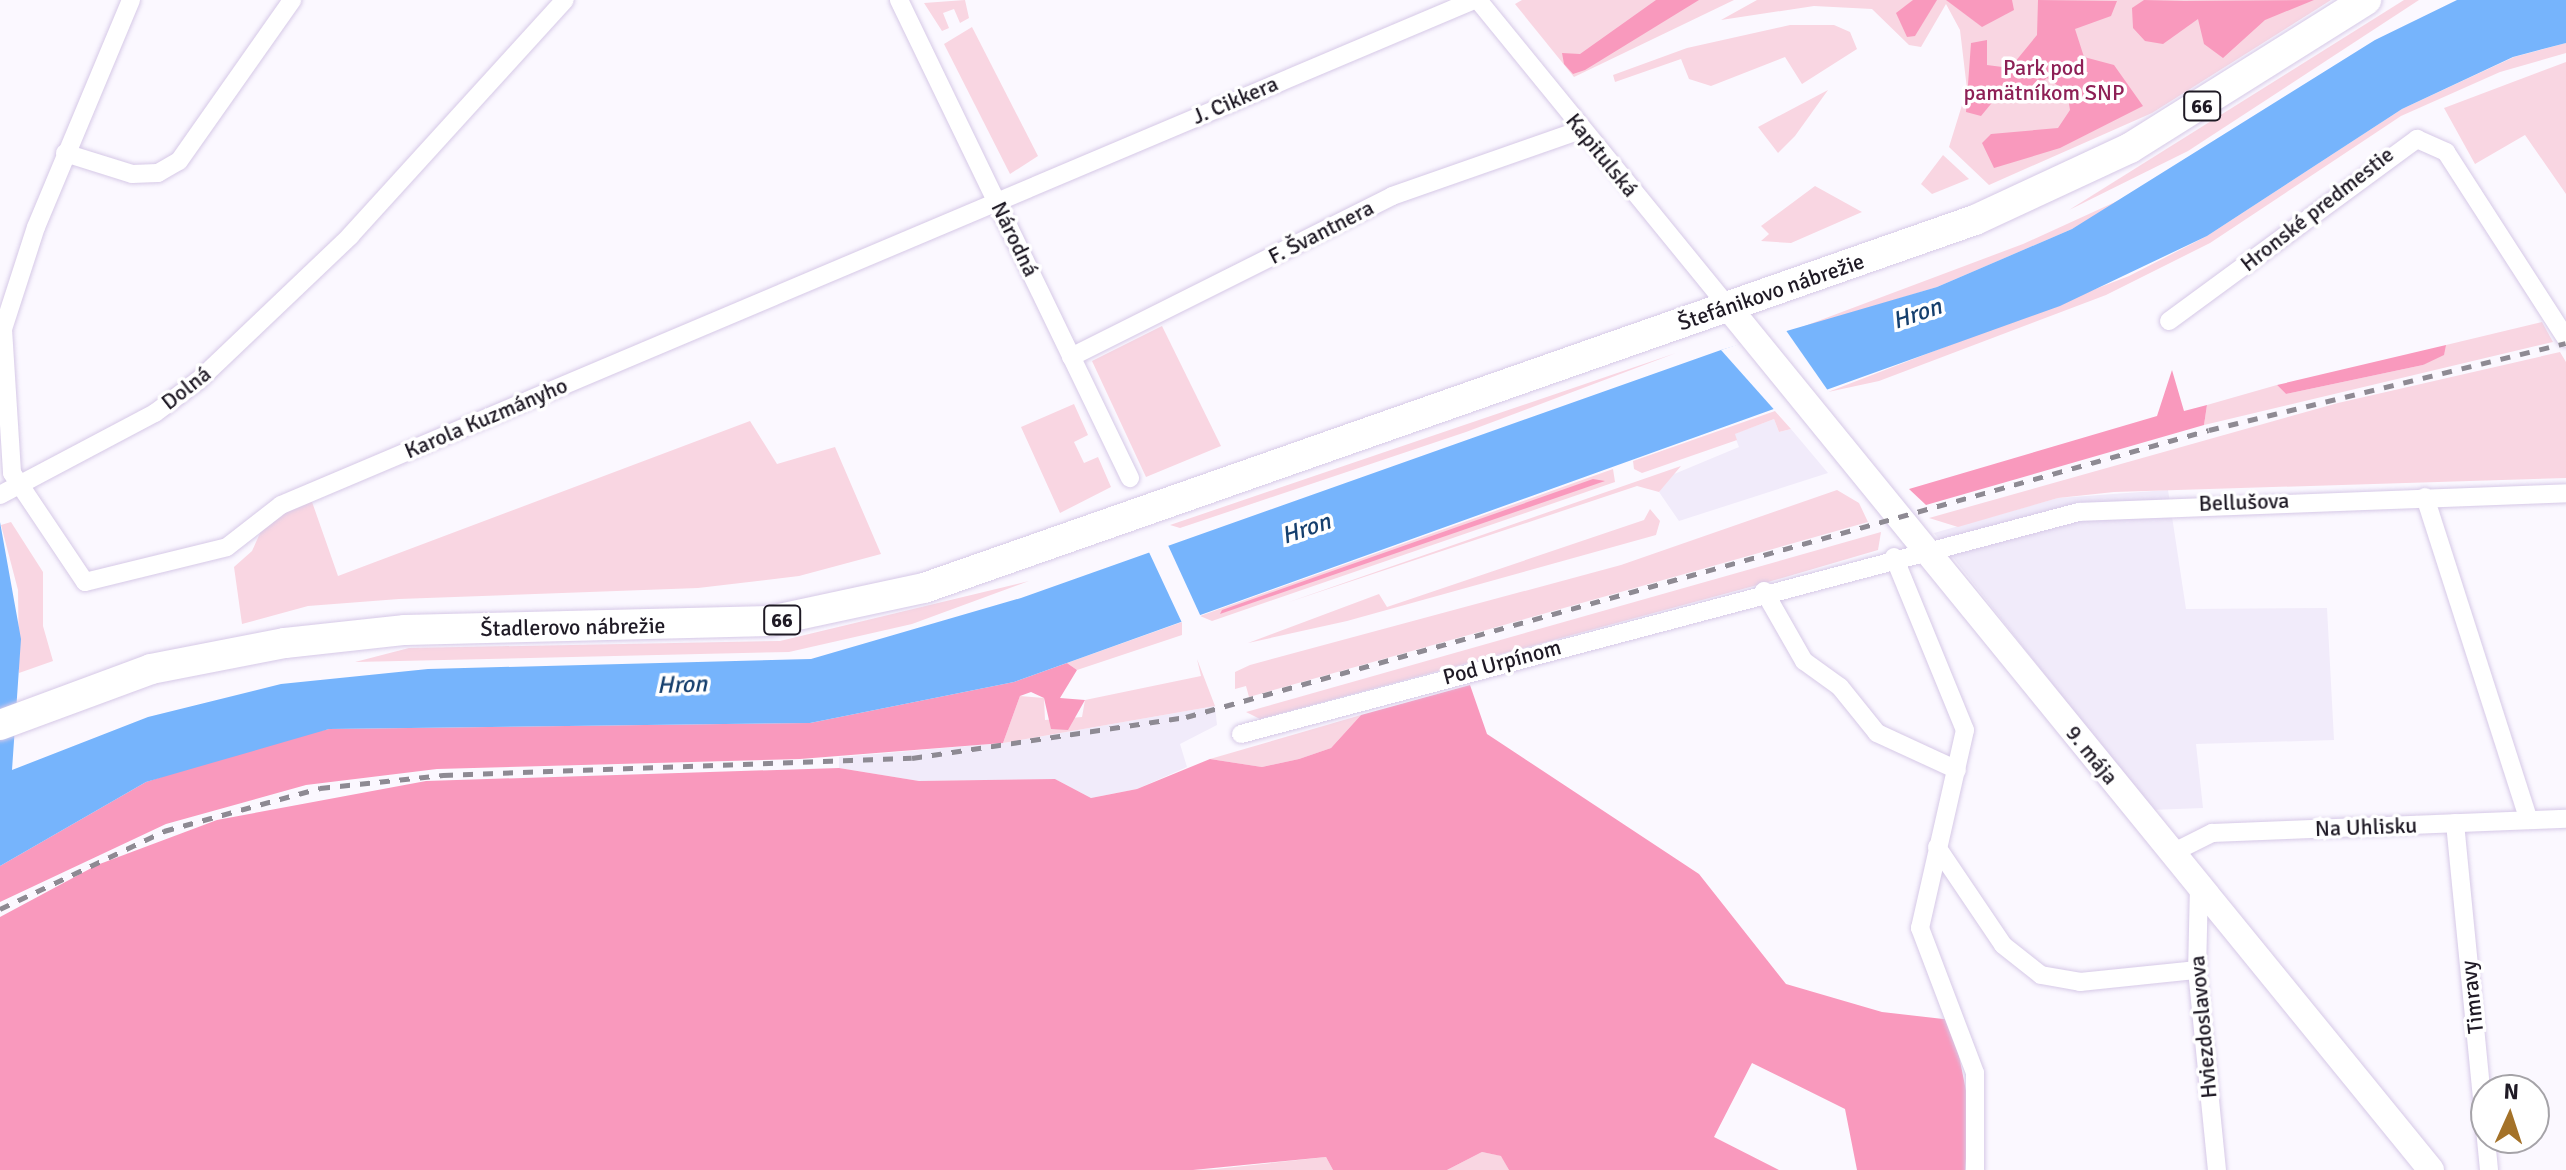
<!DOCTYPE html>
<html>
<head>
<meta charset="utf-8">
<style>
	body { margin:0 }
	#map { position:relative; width:2566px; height:1170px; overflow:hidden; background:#fbf8ff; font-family:Signika,sans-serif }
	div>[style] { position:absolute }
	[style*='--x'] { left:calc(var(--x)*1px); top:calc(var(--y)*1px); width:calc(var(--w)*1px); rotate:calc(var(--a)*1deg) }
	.built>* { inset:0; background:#f1ebfa }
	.green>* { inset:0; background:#f9d6e2 }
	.forest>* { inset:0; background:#f999bd }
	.water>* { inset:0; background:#76b4fc }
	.pier>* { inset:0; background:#fbf8ff }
	.roads { filter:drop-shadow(0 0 2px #d6c9e7) drop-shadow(0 0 2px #d6c9e7) }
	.street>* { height:18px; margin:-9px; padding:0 9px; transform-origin:9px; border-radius:9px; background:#fff }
	.secondary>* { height:26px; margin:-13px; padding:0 13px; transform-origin:13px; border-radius:13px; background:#fff }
	.primary>* { height:30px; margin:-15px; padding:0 15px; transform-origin:15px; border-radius:15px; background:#fff }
	.rail>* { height:5px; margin-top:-2.5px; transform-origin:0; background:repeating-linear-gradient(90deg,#8e8a93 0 10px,transparent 0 20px) }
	span { translate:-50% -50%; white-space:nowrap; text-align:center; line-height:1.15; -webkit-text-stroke:7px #fff; paint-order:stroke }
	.shield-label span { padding:2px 6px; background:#fff; border:2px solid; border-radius:6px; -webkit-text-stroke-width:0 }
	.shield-label { font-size:20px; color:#1f1a25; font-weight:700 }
	.park-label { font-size:22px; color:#8e2056 }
	.street-label { font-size:22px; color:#1f1a25 }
	.water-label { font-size:24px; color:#153f6d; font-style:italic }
	.north { position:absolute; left:2470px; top:1074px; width:80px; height:80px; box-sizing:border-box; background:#fff; border:2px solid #a5a3a8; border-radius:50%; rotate:3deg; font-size:22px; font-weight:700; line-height:32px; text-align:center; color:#1f1a25 }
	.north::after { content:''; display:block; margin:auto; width:28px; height:36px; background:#a47229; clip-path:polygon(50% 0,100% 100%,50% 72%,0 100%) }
</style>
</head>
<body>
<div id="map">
	<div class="built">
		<i style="clip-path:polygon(1774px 419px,1779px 432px,1791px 429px,1828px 473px,1679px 521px,1659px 492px,1667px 477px,1739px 447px,1734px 434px)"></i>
		<i style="clip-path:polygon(2168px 490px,2186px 609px,2327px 608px,2334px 740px,2196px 744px,2203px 808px,2151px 810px,1934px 533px,2058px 498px)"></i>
		<i style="clip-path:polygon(1215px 706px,1217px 725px,1180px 744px,1187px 767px,1137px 789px,1091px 798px,1055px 779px,919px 781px,839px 768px,839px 757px,1003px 743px)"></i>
	</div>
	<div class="green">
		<i style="clip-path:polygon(965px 0,969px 18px,960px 23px,954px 9px,943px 13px,949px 28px,942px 31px,924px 3px)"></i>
		<i style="clip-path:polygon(1522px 0,1734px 0,1574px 77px,1515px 4px)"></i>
		<i style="clip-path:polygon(1757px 0,2331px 0,2152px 113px,1989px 185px,1949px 147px,1967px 89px,1960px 30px,1946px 4px,1921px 47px,1909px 45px,1872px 9px,1814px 6px,1721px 20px)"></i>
		<i style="clip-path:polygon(2404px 0,2419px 0,2188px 151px,2069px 210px)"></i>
		<i style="clip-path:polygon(1790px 25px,1834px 25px,1850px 32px,1857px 49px,1802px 84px,1785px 57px,1711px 86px,1689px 79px,1681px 59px,1615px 82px,1613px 75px,1687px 48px)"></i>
		<i style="clip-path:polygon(972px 27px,1038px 156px,1010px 174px,944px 44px)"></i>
		<i style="clip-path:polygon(2566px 43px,2566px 53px,2500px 72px,2401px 116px,2210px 243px,2106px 295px,1879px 381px,1828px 392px,2129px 276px,2207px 236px,2402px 109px,2514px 57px)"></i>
		<i style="clip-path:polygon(2566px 62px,2566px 194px,2525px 135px,2475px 164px,2444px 108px)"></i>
		<i style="clip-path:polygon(1828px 90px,1795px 136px,1778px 153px,1758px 127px)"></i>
		<i style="clip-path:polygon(1943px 155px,1969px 179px,1932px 194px,1921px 184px)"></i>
		<i style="clip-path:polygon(1815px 186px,1862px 212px,1791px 243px,1761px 241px,1769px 234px,1761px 226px)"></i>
		<i style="clip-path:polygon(2137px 192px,2072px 229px,1937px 287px,1786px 333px,2023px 244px)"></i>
		<i style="clip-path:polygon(2542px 322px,2553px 342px,2204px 425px,2207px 405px,2277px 385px,2286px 394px,2423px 365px,2446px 345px)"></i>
		<i style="clip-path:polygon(1162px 326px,1221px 446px,1146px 477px,1092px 361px)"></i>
		<i style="clip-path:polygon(2560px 352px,2566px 362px,2566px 478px,2114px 492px,2058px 498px,1958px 527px,1929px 518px,2338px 403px)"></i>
		<i style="clip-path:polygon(1676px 353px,1466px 432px,1180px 528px,1170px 525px)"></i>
		<i style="clip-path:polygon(1074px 404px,1088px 435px,1074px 442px,1084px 463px,1098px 457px,1111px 487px,1060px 513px,1021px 427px)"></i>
		<i style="clip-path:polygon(1775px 411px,1791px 429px,1779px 432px,1774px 419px,1735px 434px,1737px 440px,1642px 473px,1634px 469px,1633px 461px)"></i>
		<i style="clip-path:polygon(750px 421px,777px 464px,835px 447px,881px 554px,799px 576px,698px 588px,399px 599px,308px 606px,242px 624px,234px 567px,252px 551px,266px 520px,311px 499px,338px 576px)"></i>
		<i style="clip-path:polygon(1681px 466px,1659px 492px,1637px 486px,1286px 603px)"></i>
		<i style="clip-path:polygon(1613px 469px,1615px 482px,1212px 621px,1200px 616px)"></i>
		<i style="clip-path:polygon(1837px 490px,1859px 503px,1868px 522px,1249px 697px,1246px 686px,1235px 689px,1235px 672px,1250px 665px,1621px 565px)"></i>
		<i style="clip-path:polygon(1650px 509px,1660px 521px,1656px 535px,1347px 621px,1248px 643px,1379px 594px,1387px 607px,1644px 520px)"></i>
		<i style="clip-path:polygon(11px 522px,43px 572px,43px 626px,53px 661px,19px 673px,18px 590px,1px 525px)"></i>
		<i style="clip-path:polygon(1881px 532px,1878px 550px,1765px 583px,1260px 719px,1246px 712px)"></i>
		<i style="clip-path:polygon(1029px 581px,912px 624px,789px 652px,355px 662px,409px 648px,780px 641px)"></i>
		<i style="clip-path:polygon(1182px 622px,1182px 635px,1077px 670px,1067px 663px)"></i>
		<i style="clip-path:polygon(1197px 659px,1215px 706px,1003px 743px,1020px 696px,1044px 698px,1045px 720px,1082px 717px,1085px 700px,1201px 676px)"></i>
		<i style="clip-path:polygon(1361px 715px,1331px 748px,1299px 759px,1262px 767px,1210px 759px)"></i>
		<i style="clip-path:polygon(1482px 1152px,1502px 1156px,1509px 1170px,1447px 1170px)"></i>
		<i style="clip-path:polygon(1326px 1157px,1333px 1170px,1193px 1170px,1216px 1169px)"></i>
	</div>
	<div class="forest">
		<i style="clip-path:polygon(1656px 0,1699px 0,1585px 70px,1573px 74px,1564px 64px,1562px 53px,1580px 54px)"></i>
		<i style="clip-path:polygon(1913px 0,1937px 0,1915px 36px,1907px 37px,1896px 13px)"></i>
		<i style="clip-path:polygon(1946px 0,2012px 0,2014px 10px,1982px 27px)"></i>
		<i style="clip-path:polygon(2038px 0,2117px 1px,2111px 16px,2075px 29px,2084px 57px,2114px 65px,2143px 106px,2060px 148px,1994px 168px,1982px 143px,1991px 134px,2058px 128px,2070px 110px,2067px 92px,2047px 78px,2026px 96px,2000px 93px,1981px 116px,1966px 112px,1971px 43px,1987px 40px,1987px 65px,2010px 68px,2037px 35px)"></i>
		<i style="clip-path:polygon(2144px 0,2184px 1px,2314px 0,2265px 20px,2223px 58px,2204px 44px,2198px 19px,2163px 44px,2145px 41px,2133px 28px,2132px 8px)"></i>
		<i style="clip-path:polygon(2446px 345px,2444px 355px,2423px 365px,2286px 394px,2277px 385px)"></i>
		<i style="clip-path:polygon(2172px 370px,2184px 411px,2207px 405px,2204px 425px,1926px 505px,1909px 489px,2157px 416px)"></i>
		<i style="clip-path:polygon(1593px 479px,1605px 481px,1220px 614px,1222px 610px)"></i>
		<i style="clip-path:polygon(1067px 663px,1077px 670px,1060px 698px,1085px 700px,1068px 730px,1051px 729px,1044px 698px,1031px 692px,1020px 696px,1003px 743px,800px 759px,437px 769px,306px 785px,166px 824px,0 902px,0 866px,146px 782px,274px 740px,329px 729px,810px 723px,1014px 682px)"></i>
		<i style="clip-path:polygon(1470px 685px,1487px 734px,1699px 874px,1786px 984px,1882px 1012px,1952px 1020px,1970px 1111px,1965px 1170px,1857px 1170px,1845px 1109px,1752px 1063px,1714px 1137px,1779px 1170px,1509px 1170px,1501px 1156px,1482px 1152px,1447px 1170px,1333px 1170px,1326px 1157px,1193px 1170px,0 1170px,0 917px,97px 865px,217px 820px,426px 781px,839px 768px,919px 781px,1055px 779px,1091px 798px,1137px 789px,1210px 759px,1262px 767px,1299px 759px,1331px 748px,1361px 715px)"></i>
	</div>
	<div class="water">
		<i style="clip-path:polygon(2457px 0,2566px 0,2566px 43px,2513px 57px,2402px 109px,2207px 236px,2060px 306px,1014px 682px,810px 723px,329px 729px,146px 782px,0 866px,0 522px,21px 639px,12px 770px,148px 717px,281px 684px,428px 669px,811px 659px,1021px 598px,1721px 350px,1937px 287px,2072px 229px,2375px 40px)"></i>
	</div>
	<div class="pier">
		<i style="clip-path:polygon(1785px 329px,1831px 395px,1778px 414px,1721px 350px)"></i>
		<i style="clip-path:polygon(1167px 543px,1201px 617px,1183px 625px,1148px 550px)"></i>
	</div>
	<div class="roads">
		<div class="street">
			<i style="--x:131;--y:0;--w:246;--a:112.7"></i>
			<i style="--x:36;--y:227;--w:107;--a:107.9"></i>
			<i style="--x:3;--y:329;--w:144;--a:86.4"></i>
			<i style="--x:12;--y:473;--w:131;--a:56.2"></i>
			<i style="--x:85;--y:582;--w:146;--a:-13.8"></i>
			<i style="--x:227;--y:547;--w:68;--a:-37.9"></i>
			<i style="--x:281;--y:505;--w:1295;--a:-22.94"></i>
			<i style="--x:899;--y:0;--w:531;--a:64.21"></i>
			<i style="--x:1478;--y:0;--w:396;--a:50.8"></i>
			<i style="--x:65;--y:153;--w:70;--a:17.4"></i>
			<i style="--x:132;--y:174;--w:26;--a:-2"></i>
			<i style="--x:158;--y:173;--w:24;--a:-30"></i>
			<i style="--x:179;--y:161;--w:197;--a:-54.9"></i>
			<i style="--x:2169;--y:321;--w:308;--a:-36.3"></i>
			<i style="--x:2417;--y:139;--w:32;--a:24"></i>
			<i style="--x:2446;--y:152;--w:221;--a:57.2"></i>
			<i style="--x:1071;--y:357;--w:359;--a:-26.6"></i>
			<i style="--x:1392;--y:196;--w:199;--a:-19.3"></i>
			<i style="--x:0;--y:495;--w:175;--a:-27.9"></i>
			<i style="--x:155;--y:413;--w:55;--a:-36.9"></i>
			<i style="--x:199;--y:380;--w:209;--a:-43.6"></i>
			<i style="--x:350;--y:236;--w:319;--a:-47.7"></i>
			<i style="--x:2425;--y:497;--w:339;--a:72.2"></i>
			<i style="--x:1894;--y:557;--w:187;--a:67.7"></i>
			<i style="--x:1965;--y:730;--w:203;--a:102.8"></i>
			<i style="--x:1920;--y:928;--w:155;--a:69.2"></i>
			<i style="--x:1975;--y:1073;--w:97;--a:90"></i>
			<i style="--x:1764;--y:591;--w:81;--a:60.3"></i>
			<i style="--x:1804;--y:661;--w:44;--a:35.8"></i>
			<i style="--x:1840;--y:687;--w:59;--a:51.2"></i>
			<i style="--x:1877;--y:733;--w:88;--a:24.8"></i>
			<i style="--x:1241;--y:734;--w:867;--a:-14.84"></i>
			<i style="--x:2079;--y:512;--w:487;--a:-2.2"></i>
			<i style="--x:2455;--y:823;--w:349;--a:84.4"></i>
			<i style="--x:1937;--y:847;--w:118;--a:56"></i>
			<i style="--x:2003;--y:945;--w:48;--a:38.3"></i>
			<i style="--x:2041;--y:975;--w:40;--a:10"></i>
			<i style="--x:2080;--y:982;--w:118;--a:-5.9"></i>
			<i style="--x:2172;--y:853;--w:45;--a:-26.6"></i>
			<i style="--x:2212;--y:833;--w:354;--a:-2.3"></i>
			<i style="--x:2199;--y:885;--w:85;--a:91.3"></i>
			<i style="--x:2197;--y:970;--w:201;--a:84.3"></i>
		</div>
		<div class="secondary">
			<i style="--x:1728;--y:307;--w:1113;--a:50.83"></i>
		</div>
		<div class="primary">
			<i style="--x:0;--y:725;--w:161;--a:-20.3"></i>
			<i style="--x:151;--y:669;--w:136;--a:-11"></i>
			<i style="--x:285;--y:643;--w:121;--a:-6.2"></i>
			<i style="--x:405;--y:630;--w:365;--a:-1.4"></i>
			<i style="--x:770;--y:621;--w:157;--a:-12.1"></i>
			<i style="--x:924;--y:588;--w:1114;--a:-19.3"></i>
			<i style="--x:1975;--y:220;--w:171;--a:-24.9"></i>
			<i style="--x:2130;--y:148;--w:279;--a:-32.1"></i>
		</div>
	</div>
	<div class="rail">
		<i style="--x:0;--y:909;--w:182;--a:-25.4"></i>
		<i style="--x:164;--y:831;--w:162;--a:-15.4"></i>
		<i style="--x:320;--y:788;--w:124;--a:-6"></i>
		<i style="--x:443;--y:775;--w:469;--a:-2.1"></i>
		<i style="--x:912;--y:758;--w:277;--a:-8.5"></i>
		<i style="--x:1186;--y:717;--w:1062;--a:-15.67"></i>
		<i style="--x:2209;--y:430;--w:367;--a:-13.7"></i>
	</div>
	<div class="shield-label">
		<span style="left:2202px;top:106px">66</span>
		<span style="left:782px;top:620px">66</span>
	</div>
	<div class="park-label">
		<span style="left:2044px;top:80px">Park pod<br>pamätníkom SNP</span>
	</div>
	<div class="street-label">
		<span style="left:1235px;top:100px;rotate:-23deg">J. Cikkera</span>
		<span style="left:1602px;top:155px;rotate:51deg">Kapitulská</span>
		<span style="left:2317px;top:209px;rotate:-38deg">Hronské predmestie</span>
		<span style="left:1321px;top:232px;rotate:-27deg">F. Švantnera</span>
		<span style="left:1015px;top:239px;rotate:64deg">Národná</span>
		<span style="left:1771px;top:292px;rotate:-19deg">Štefánikovo nábrežie</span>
		<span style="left:186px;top:388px;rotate:-38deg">Dolná</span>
		<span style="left:486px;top:418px;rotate:-23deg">Karola Kuzmányho</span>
		<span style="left:2244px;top:502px;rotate:-2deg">Bellušova</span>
		<span style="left:573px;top:627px;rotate:-1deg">Štadlerovo nábrežie</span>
		<span style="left:1502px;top:662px;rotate:-15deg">Pod Urpínom</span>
		<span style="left:2092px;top:755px;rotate:51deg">9. mája</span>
		<span style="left:2366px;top:827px;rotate:-2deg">Na Uhlisku</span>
		<span style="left:2472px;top:997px;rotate:-96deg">Timravy</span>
		<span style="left:2203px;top:1027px;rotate:-95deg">Hviezdoslavova</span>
	</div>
	<div class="water-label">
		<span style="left:1917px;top:314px;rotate:-19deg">Hron</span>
		<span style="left:1306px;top:529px;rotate:-19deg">Hron</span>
		<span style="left:682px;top:685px;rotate:-2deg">Hron</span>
	</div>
	<div class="north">N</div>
</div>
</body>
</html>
